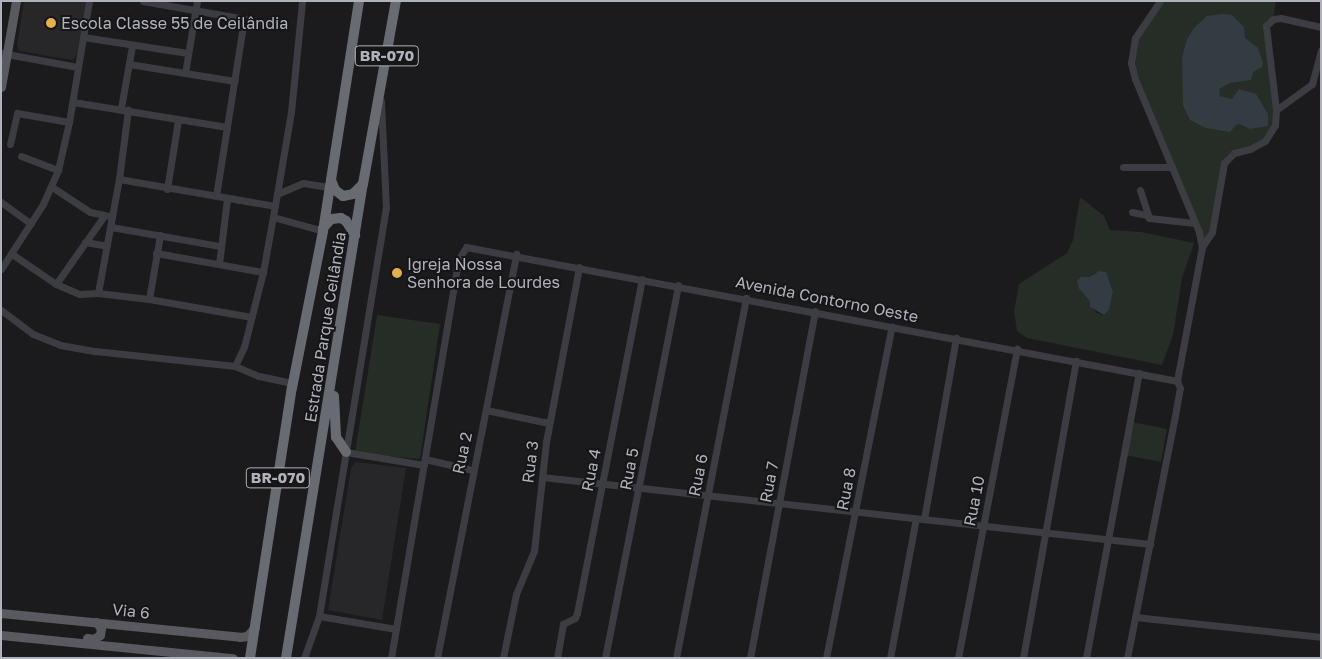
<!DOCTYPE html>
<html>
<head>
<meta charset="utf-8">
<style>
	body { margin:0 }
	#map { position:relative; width:1322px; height:659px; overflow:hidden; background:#1b1b1d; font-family:"Golos Text",sans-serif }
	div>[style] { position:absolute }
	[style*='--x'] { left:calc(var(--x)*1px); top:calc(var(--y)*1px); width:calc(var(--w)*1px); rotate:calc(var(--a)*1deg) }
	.built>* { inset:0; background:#27272a }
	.green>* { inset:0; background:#252d26 }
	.water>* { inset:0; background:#333c42 }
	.minor>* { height:7px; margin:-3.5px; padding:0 3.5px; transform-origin:3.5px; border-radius:3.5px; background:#3c3d42 }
	.major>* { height:9px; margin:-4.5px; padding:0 4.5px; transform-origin:4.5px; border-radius:4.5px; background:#585a60 }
	.highway>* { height:10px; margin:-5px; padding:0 5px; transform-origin:5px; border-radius:5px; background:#686b72 }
	.dots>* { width:14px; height:14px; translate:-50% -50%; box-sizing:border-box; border:2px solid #161618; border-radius:50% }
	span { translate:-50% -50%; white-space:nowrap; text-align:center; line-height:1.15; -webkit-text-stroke:4px #161618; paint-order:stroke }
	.shield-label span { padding:1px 4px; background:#161618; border:1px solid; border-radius:4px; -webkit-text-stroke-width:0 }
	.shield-label { font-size:15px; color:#afb2bb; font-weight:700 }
	.poi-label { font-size:16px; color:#afb2bb }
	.left { translate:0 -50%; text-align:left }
	.street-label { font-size:16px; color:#afb2bb }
	.frame { position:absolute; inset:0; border:2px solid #afb2bb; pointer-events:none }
</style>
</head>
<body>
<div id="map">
	<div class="built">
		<i style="clip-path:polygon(24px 1px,86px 1px,77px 55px,72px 60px,19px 51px,17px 45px)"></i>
		<i style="clip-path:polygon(356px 462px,406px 468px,382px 620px,328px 610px,351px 468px)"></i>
	</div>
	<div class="green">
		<i style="clip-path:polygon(1160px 1px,1276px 1px,1273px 19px,1266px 26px,1276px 110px,1270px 136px,1227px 158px,1215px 222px,1202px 247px,1135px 79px,1131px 52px,1143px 24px)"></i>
		<i style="clip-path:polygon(evenodd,1080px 197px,1104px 216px,1110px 230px,1141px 232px,1194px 243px,1182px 278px,1173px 335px,1162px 365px,1027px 338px,1017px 331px,1014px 311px,1019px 284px,1067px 253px,1073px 240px,1080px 197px,1096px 272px,1106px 276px,1113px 292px,1109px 310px,1104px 315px,1097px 313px,1089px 305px,1089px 300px,1079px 289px,1078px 284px,1096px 272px)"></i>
		<i style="clip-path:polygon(377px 315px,440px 324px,420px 459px,355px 453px)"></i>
		<i style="clip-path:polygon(1132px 422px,1167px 429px,1161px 462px,1125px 455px)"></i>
	</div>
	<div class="water">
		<i style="clip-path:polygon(1221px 14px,1232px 15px,1244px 27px,1245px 38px,1258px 48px,1263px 63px,1262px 67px,1253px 72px,1251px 80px,1230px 83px,1219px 89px,1220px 96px,1232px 99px,1239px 89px,1256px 94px,1268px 114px,1268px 126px,1250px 129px,1240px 124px,1236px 125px,1230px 132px,1206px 128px,1190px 120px,1183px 105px,1182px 57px,1187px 39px,1194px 28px,1207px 16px)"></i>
		<i style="clip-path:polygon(1099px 271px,1106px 272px,1113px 292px,1109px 310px,1104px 315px,1090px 307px,1089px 300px,1079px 289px,1077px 281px,1081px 277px,1089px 277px)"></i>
	</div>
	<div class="minor">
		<i style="--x:143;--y:1;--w:127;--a:10"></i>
		<i style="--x:1160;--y:1;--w:45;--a:124"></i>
		<i style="--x:1135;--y:38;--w:25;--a:99"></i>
		<i style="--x:1131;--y:63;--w:16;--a:76"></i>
		<i style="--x:1135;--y:79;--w:166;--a:67.3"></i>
		<i style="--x:1199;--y:232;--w:15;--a:79"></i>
		<i style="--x:1202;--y:247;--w:136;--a:100.6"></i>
		<i style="--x:83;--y:37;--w:106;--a:8.7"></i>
		<i style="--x:1;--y:53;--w:78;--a:10.3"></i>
		<i style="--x:129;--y:64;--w:107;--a:9.1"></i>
		<i style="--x:185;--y:73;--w:73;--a:-80.5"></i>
		<i style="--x:73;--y:102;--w:156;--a:9.2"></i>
		<i style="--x:121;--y:108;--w:63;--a:-79.9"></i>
		<i style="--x:1276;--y:110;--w:44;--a:-35.8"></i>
		<i style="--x:1312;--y:84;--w:35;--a:-75"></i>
		<i style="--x:10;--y:144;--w:32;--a:-77"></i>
		<i style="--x:17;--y:113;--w:53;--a:9.8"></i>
		<i style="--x:21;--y:156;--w:40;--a:21"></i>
		<i style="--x:1123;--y:167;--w:49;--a:0"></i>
		<i style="--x:119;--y:179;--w:158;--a:9.8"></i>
		<i style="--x:52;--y:187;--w:45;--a:33.3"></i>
		<i style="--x:90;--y:212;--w:19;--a:12"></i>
		<i style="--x:167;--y:189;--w:70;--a:-80.9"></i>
		<i style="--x:1140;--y:190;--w:29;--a:72"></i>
		<i style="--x:1149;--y:218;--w:46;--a:6.2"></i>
		<i style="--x:277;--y:194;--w:28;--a:-23"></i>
		<i style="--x:303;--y:183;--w:26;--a:9"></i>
		<i style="--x:216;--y:196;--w:179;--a:-81"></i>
		<i style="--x:1;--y:202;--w:37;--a:36"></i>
		<i style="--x:1132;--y:212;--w:14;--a:12"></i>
		<i style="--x:273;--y:217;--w:52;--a:15.6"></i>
		<i style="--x:111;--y:227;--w:111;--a:9.9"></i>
		<i style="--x:85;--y:242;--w:22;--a:10"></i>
		<i style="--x:1202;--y:247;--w:18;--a:-56"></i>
		<i style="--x:1212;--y:232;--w:70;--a:-80.1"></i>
		<i style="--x:1224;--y:163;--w:14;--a:-45"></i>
		<i style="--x:1234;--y:153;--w:16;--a:-14"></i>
		<i style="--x:1250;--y:149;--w:17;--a:-28"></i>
		<i style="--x:1265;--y:141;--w:19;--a:-58"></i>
		<i style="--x:1275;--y:125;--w:15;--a:-86"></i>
		<i style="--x:1276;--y:110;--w:85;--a:-96.8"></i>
		<i style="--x:1266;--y:26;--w:10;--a:-45"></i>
		<i style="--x:1273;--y:19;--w:8;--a:-7"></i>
		<i style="--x:1281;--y:18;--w:41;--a:12.7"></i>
		<i style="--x:156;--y:253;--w:109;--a:10.1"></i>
		<i style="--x:12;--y:254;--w:53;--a:34.3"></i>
		<i style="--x:56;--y:284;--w:26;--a:23"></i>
		<i style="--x:80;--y:294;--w:18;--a:-3"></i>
		<i style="--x:98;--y:293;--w:51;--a:6.7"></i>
		<i style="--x:149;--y:299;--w:104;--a:10"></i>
		<i style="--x:219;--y:264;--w:65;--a:-83"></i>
		<i style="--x:1;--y:269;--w:77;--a:-57.1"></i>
		<i style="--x:43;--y:204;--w:37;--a:-66"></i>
		<i style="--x:58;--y:170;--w:49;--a:-77.1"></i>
		<i style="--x:69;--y:122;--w:123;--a:-80.6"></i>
		<i style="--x:56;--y:284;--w:83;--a:-54.8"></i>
		<i style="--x:98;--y:293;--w:116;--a:-79.6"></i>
		<i style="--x:119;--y:179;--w:70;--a:-82.6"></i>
		<i style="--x:149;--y:299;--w:65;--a:-80.2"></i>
		<i style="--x:1;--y:310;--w:40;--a:37"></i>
		<i style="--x:33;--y:334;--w:29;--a:22"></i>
		<i style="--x:60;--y:345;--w:36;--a:10"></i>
		<i style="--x:95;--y:351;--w:141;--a:6.1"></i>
		<i style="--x:235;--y:366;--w:26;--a:23"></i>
		<i style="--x:259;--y:376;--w:35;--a:12"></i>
		<i style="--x:235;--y:366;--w:21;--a:-65"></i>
		<i style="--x:244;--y:347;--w:77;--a:-75.8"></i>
		<i style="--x:263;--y:272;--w:79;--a:-79.8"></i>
		<i style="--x:277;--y:194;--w:83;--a:-80.3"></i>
		<i style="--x:291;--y:112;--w:112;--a:-84.3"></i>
		<i style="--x:486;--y:410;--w:64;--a:11.7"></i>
		<i style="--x:346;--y:452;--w:79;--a:9.5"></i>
		<i style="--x:425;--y:459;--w:48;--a:13.2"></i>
		<i style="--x:542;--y:477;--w:612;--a:6.29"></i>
		<i style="--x:924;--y:519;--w:184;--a:-80"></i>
		<i style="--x:319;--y:616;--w:78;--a:9.6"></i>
		<i style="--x:1135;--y:617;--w:187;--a:6.1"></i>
		<i style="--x:304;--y:658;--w:45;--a:-70.3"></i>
		<i style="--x:319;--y:616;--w:413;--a:-80.7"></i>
		<i style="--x:386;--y:208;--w:107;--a:-92.7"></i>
		<i style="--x:391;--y:658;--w:404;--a:-80.4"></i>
		<i style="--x:458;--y:260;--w:15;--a:-58"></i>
		<i style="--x:466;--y:247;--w:724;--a:10.67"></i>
		<i style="--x:437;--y:658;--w:412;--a:-78.9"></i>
		<i style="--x:503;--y:658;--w:65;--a:-78.5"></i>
		<i style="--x:516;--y:594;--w:47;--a:-67.3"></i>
		<i style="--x:534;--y:551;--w:110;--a:-83.7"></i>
		<i style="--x:546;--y:442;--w:178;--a:-79.3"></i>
		<i style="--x:557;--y:658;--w:35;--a:-80"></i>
		<i style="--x:563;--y:624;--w:13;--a:-27"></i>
		<i style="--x:575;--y:618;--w:5;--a:-68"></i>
		<i style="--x:577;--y:613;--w:340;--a:-79"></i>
		<i style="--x:605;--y:658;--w:380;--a:-78.9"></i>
		<i style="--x:676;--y:658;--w:367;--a:-79"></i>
		<i style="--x:750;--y:658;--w:353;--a:-79.4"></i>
		<i style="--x:826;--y:658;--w:338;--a:-78.8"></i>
		<i style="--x:890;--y:658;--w:142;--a:-79.5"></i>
		<i style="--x:958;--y:658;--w:315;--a:-79.2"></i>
		<i style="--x:1023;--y:658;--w:302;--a:-79.9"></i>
		<i style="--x:1086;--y:658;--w:290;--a:-79.5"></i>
		<i style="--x:1127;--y:658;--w:253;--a:-78.8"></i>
		<i style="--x:1176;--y:410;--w:22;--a:-80"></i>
		<i style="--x:1180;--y:388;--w:8;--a:-113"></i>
	</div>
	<div class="major">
		<i style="--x:1;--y:87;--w:87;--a:-80.1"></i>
		<i style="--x:1;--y:613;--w:240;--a:5.7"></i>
		<i style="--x:240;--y:637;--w:7;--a:-8"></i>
		<i style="--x:247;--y:636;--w:12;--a:-48"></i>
		<i style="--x:1;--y:635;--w:233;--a:5.7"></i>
		<i style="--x:87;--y:638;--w:7;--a:8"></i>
		<i style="--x:94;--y:639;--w:7;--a:-34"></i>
		<i style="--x:100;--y:635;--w:7;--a:-82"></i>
		<i style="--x:101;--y:628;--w:8;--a:-130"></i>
	</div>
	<div class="highway">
		<i style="--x:331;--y:180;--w:11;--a:68"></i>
		<i style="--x:335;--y:190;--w:10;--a:37"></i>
		<i style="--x:343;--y:196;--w:10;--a:-11"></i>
		<i style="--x:353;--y:194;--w:14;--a:-45"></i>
		<i style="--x:323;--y:228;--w:12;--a:-48"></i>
		<i style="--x:331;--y:219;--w:10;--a:-6"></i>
		<i style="--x:341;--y:218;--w:6;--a:31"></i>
		<i style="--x:346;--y:221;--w:17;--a:57"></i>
		<i style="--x:334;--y:396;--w:41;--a:87.2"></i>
		<i style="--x:336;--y:437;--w:18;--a:56"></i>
		<i style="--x:250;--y:658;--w:273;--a:-81.2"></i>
		<i style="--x:292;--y:388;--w:160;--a:-78.8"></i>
		<i style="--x:323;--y:231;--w:233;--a:-81.1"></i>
		<i style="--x:286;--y:658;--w:480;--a:-80.8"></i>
		<i style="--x:363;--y:184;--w:186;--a:-79.8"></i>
	</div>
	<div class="dots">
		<i style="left:51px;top:23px;background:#e4b04c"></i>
		<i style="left:397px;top:273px;background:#e4b04c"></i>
	</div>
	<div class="shield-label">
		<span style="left:387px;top:56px">BR-070</span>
		<span style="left:278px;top:478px">BR-070</span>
	</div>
	<div class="poi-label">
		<span class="left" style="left:61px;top:23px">Escola Classe 55 de Ceilândia</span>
		<span class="left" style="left:407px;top:273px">Igreja Nossa<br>Senhora de Lourdes</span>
	</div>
	<div class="street-label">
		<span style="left:827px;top:299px;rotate:11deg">Avenida Contorno Oeste</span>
		<span style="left:325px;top:327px;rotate:-81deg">Estrada Parque Ceilândia</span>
		<span style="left:462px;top:453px;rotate:-78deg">Rua 2</span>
		<span style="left:530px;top:462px;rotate:-83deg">Rua 3</span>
		<span style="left:629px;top:469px;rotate:-79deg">Rua 5</span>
		<span style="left:591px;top:470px;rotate:-79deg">Rua 4</span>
		<span style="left:698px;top:475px;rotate:-79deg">Rua 6</span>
		<span style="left:769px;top:482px;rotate:-79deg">Rua 7</span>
		<span style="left:846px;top:489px;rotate:-79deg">Rua 8</span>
		<span style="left:974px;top:501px;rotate:-79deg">Rua 10</span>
		<span style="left:131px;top:611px;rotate:6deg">Via 6</span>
	</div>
	<div class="frame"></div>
</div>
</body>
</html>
